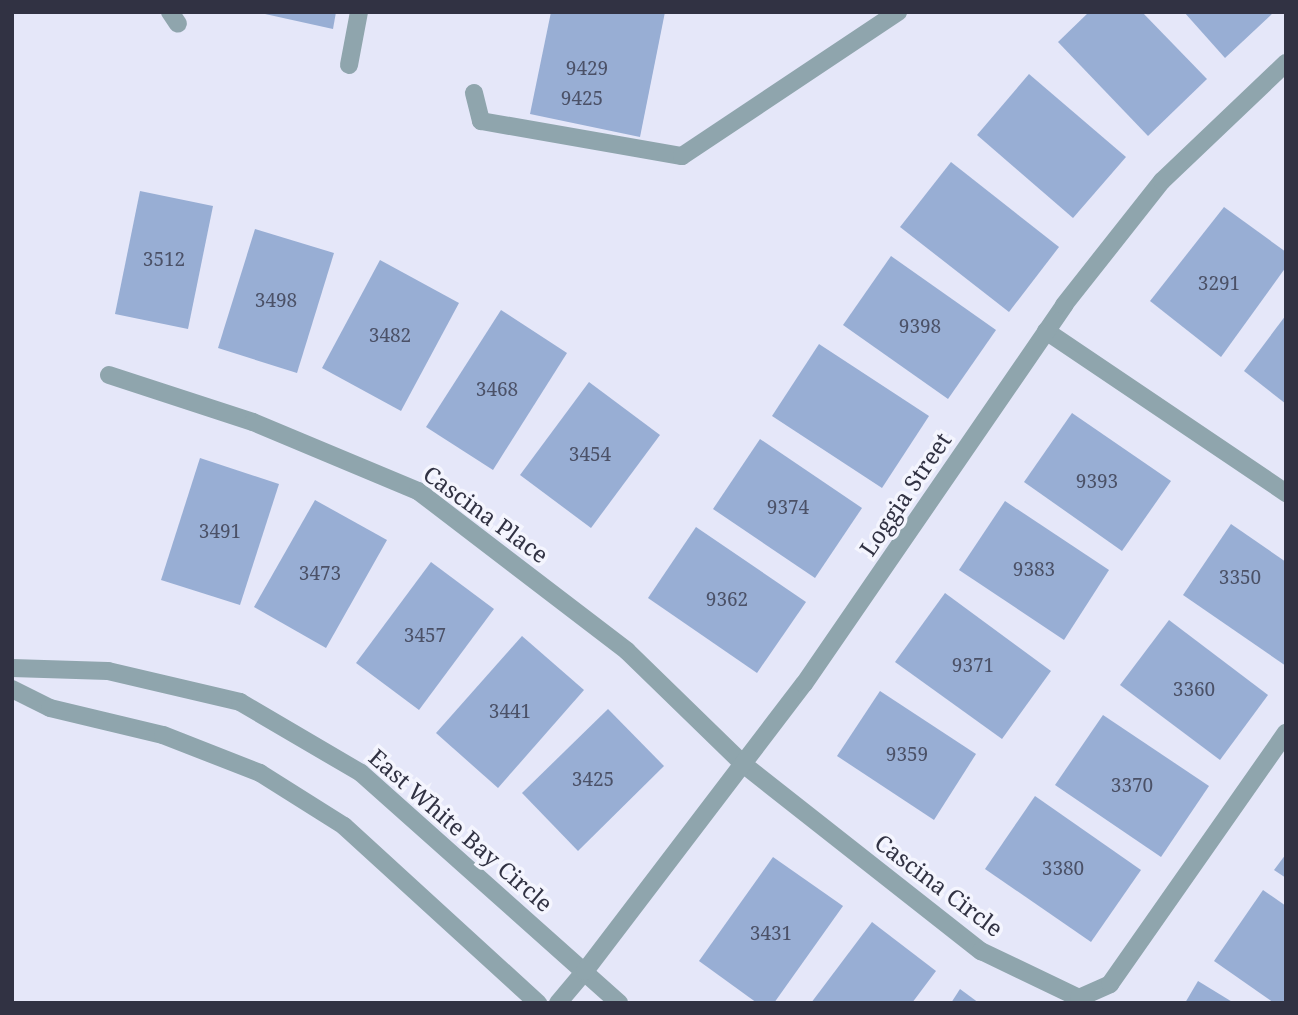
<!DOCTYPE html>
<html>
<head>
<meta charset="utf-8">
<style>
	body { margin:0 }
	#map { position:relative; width:1298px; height:1015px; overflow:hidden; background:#e5e7f9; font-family:"Noto Serif",serif }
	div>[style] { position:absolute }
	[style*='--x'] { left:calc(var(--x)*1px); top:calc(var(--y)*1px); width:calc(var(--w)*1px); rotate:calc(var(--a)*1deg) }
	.building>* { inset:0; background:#98aed4 }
	.lane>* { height:18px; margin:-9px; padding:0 9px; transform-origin:9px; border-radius:9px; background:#8fa5ad }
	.street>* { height:18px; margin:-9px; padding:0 9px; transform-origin:9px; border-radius:9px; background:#8fa5ad }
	span { translate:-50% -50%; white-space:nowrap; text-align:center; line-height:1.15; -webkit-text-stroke:7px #f4f5fe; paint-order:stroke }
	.number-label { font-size:19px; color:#4b5167 }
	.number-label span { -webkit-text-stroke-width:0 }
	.street-label { font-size:23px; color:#313243 }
	.frame { position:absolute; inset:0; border:14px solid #313243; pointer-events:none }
</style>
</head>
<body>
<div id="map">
	<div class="building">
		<i style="clip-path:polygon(256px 12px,336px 12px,333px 29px)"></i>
		<i style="clip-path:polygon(551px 12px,665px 12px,640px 137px,530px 114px)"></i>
		<i style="clip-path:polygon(1089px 12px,1142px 12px,1207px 79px,1148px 136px,1058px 42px)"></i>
		<i style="clip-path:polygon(1184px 12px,1274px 12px,1225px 58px)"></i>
		<i style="clip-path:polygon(1029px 74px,1126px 157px,1073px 218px,977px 135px)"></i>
		<i style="clip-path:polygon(951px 162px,1059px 247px,1009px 312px,900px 227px)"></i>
		<i style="clip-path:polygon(140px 191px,213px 206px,188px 329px,115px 314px)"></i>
		<i style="clip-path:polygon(1224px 207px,1286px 252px,1286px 267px,1221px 357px,1150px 301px)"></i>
		<i style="clip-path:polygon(255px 229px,334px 253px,297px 373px,218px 348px)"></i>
		<i style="clip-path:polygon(891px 256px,996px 330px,948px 399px,843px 325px)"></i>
		<i style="clip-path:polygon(380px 260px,459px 303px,401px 411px,322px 368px)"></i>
		<i style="clip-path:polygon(501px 310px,567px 353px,493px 470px,426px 427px)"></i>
		<i style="clip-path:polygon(1286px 315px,1286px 404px,1244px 371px)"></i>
		<i style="clip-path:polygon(819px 344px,929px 416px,882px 488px,772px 416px)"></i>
		<i style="clip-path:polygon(589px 382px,660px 435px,591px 528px,520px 475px)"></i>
		<i style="clip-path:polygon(1072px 413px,1171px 481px,1122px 551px,1024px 482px)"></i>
		<i style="clip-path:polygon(760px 439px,862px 508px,815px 578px,713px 509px)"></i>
		<i style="clip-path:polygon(200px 458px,279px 484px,240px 605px,161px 580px)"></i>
		<i style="clip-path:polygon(315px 500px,387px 540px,326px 648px,254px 607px)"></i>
		<i style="clip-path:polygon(1005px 501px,1109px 570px,1064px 640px,959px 570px)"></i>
		<i style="clip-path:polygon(1231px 524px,1286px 562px,1286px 666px,1183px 595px)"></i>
		<i style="clip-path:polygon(696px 527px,806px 602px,757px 673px,648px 598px)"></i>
		<i style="clip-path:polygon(431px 562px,494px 609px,419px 710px,356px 663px)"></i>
		<i style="clip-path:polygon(945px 593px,1051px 671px,1002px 739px,895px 662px)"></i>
		<i style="clip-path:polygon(1169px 620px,1268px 695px,1220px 760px,1120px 685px)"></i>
		<i style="clip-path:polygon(522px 636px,584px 690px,498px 788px,436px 733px)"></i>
		<i style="clip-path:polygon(880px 691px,976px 754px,934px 820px,837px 756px)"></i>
		<i style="clip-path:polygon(608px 709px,664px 766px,578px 851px,522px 793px)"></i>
		<i style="clip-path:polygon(1103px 715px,1209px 786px,1161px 857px,1055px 785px)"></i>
		<i style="clip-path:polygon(1035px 796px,1141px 870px,1091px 942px,985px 869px)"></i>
		<i style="clip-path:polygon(1286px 854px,1286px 878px,1274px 870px)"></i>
		<i style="clip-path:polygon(773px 857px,843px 906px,774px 1003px,757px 1003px,699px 961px)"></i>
		<i style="clip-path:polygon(1263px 890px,1286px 906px,1286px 1003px,1274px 1003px,1214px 961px)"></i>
		<i style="clip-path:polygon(872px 922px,936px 971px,912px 1003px,811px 1003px)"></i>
		<i style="clip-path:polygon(1198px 981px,1234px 1003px,1185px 1003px)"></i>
		<i style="clip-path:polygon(960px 989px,979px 1003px,951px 1003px)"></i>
	</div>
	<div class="lane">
		<i style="--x:170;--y:12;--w:14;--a:56"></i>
		<i style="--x:349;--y:65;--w:54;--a:-79.3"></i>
		<i style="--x:474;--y:93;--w:29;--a:76"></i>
		<i style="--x:481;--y:121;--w:204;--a:9.9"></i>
		<i style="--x:682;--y:156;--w:260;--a:-33.7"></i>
		<i style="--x:558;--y:1003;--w:42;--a:-49.8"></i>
	</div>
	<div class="street">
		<i style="--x:1046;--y:331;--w:290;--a:34"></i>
		<i style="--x:109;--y:375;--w:151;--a:18.1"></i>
		<i style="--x:253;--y:422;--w:179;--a:22.7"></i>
		<i style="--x:418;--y:491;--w:263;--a:37.4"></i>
		<i style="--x:627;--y:651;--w:162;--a:44.2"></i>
		<i style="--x:743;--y:764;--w:303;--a:38.2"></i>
		<i style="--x:981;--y:951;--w:109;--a:25.6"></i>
		<i style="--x:1079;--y:998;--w:34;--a:-24"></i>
		<i style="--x:1110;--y:984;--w:307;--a:-55"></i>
		<i style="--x:12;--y:668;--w:96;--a:1.8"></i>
		<i style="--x:108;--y:671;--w:136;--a:13.2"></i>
		<i style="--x:240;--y:702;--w:140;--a:30.4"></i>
		<i style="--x:361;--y:773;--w:346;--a:41.7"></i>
		<i style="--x:12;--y:689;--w:42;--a:26.6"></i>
		<i style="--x:50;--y:708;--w:116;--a:13.4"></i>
		<i style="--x:163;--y:735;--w:104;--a:21.4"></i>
		<i style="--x:260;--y:773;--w:99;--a:32.2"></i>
		<i style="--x:344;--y:826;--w:263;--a:42.4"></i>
		<i style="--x:585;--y:971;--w:361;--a:-52.7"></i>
		<i style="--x:804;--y:684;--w:460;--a:-55.5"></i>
		<i style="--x:1064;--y:305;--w:158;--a:-51.7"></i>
		<i style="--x:1162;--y:181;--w:171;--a:-43.6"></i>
	</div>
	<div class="number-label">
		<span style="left:587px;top:69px">9429</span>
		<span style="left:582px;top:99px">9425</span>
		<span style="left:164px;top:260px">3512</span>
		<span style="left:1219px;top:284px">3291</span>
		<span style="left:276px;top:301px">3498</span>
		<span style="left:920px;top:327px">9398</span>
		<span style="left:390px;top:336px">3482</span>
		<span style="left:497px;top:390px">3468</span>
		<span style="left:590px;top:455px">3454</span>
		<span style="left:1097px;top:482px">9393</span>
		<span style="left:788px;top:508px">9374</span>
		<span style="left:220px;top:532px">3491</span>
		<span style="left:1034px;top:570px">9383</span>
		<span style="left:320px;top:574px">3473</span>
		<span style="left:1240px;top:578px">3350</span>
		<span style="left:727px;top:600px">9362</span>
		<span style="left:425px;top:636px">3457</span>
		<span style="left:973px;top:666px">9371</span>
		<span style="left:1194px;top:690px">3360</span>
		<span style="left:510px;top:712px">3441</span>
		<span style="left:907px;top:755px">9359</span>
		<span style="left:593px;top:780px">3425</span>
		<span style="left:1132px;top:786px">3370</span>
		<span style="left:1063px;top:869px">3380</span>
		<span style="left:771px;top:934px">3431</span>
	</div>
	<div class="street-label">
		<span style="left:905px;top:494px;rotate:-56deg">Loggia Street</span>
		<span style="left:486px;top:514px;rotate:36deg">Cascina Place</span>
		<span style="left:461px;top:830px;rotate:41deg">East White Bay Circle</span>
		<span style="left:939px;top:885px;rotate:37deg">Cascina Circle</span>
	</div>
	<div class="frame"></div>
</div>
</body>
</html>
